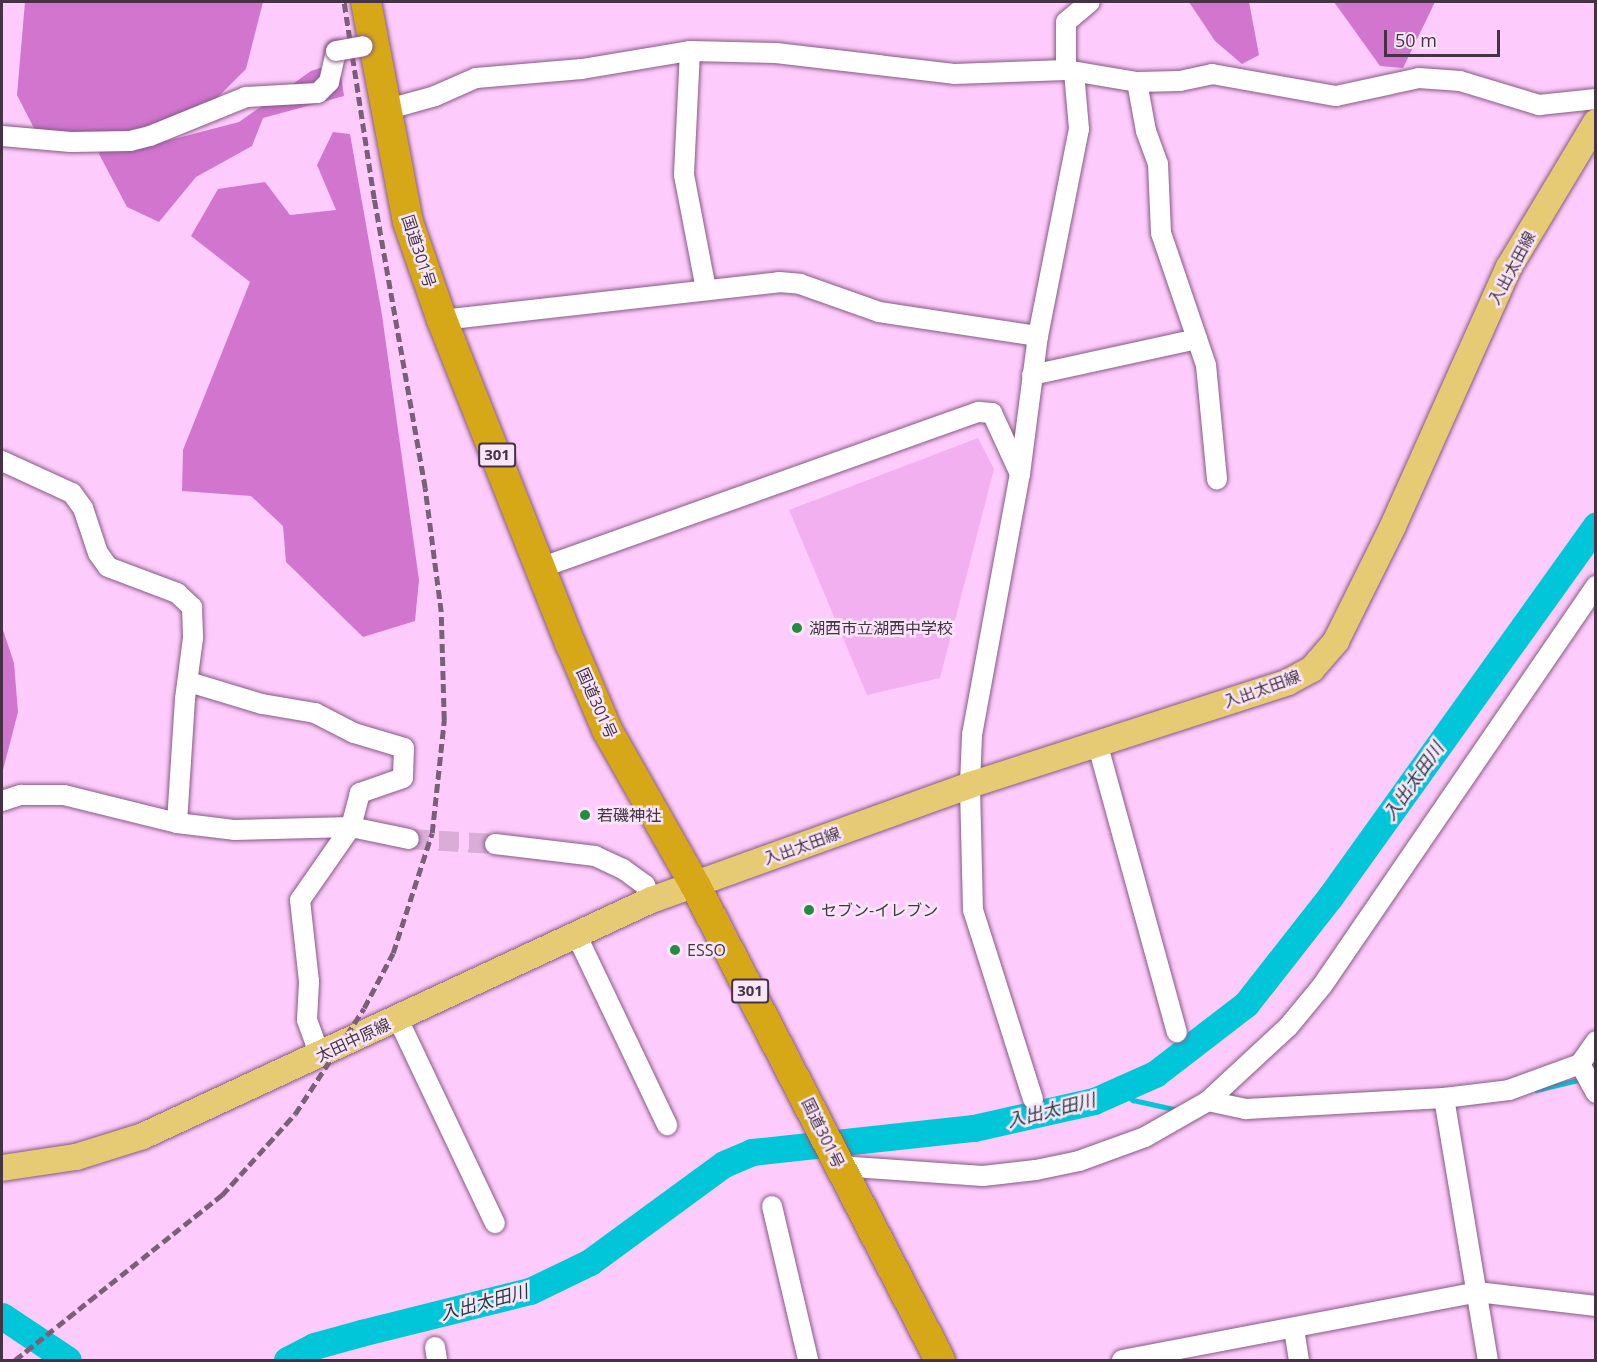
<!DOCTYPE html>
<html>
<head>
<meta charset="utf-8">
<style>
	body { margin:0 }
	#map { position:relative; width:1597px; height:1362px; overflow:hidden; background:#feccfc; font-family:"Open Sans","Noto Sans JP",sans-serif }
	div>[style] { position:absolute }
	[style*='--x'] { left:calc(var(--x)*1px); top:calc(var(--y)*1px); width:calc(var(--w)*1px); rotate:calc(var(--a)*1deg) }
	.green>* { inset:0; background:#f3b0f0 }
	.forest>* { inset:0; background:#d175cf }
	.stream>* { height:4.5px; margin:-2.25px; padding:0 2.25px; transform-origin:2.25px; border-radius:2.25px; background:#01c6da }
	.river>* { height:27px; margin:-13.5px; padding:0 13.5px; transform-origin:13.5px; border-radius:13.5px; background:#01c6da }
	.minor-tunnel>* { height:20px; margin-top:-10px; transform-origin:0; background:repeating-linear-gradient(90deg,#d9add7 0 20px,transparent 0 30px) }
	.roads { filter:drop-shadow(0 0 2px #865a84) drop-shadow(0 0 2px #865a84) }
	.minor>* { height:20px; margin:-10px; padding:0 10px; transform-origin:10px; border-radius:10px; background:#fff }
	.major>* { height:26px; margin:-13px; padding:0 13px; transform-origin:13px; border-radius:13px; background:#e6cb74 }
	.highway>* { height:30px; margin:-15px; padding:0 15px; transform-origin:15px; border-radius:15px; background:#d6a817 }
	.rail>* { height:4.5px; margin-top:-2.25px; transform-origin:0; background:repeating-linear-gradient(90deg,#7b5f7a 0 9px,transparent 0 13.5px) }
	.bridges { filter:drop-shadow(0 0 2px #865a84) drop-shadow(0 0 2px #865a84) }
	.minor-bridge>* { height:20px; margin:-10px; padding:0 10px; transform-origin:10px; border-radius:10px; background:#fff }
	.dots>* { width:16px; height:16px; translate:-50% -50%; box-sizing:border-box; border:3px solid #f9e5f8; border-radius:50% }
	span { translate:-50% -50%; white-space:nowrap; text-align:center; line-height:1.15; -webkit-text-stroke:5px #f9e5f8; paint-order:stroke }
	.shield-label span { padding:2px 4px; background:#f9e5f8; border:2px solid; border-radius:4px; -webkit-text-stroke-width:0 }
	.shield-label { font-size:15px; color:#453244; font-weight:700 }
	.street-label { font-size:16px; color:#453244 }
	.poi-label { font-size:16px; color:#453244 }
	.left { translate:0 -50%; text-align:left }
	.water-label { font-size:18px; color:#1d3d41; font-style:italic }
	.frame { position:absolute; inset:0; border:3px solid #453244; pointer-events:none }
	.scale { position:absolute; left:1384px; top:30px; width:116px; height:27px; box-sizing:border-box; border:3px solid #453244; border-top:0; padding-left:8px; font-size:18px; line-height:21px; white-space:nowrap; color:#453244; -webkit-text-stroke:4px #f9e5f8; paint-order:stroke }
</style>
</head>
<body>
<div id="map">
	<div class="green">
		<i style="clip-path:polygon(978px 438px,994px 469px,940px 678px,867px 695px,789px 510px)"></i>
	</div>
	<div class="forest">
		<i style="clip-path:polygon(25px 2px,263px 2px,246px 69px,211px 104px,153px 133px,37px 134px,17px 95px)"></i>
		<i style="clip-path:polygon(1189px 2px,1249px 2px,1259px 55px,1242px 64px,1215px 41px)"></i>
		<i style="clip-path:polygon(1334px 2px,1435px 2px,1403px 68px,1380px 66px)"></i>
		<i style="clip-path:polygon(339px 62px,344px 96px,263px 118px,252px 146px,196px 177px,159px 222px,127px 207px,99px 154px,103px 144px,147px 146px,239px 122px,311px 71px)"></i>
		<i style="clip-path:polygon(333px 132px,350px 134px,382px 315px,419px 580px,415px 621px,363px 637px,286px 562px,283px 526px,251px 496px,182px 491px,183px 450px,250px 282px,191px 236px,218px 189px,265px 182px,290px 215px,336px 210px,317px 165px)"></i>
		<i style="clip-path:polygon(2px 627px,14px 663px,18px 712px,2px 774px)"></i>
	</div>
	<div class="stream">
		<i style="--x:1589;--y:1070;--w:12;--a:-55"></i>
		<i style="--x:1536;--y:1090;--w:48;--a:-13.2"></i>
		<i style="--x:1119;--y:1091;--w:17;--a:33"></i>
		<i style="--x:1133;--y:1100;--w:46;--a:12.5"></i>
	</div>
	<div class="river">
		<i style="--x:2;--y:1316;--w:79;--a:33.7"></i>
		<i style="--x:287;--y:1360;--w:30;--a:-27"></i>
		<i style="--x:314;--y:1346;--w:49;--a:-15.5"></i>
		<i style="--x:361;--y:1333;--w:174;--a:-14"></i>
		<i style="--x:530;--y:1291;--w:67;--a:-25.8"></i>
		<i style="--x:590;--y:1262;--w:166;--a:-36.2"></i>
		<i style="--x:724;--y:1164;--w:30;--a:-23"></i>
		<i style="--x:752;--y:1152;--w:223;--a:-6.2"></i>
		<i style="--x:974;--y:1128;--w:123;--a:-12.7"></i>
		<i style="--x:1094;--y:1101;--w:67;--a:-23.9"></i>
		<i style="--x:1155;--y:1074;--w:115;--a:-37.6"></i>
		<i style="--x:1246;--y:1004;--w:136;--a:-51.9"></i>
		<i style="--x:1330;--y:897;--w:457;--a:-54.4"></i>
	</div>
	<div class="minor-tunnel">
		<i style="--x:409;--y:839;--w:86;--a:3.3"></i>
	</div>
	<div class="roads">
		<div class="minor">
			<i style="--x:690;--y:51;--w:124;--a:92.8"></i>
			<i style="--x:684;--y:175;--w:116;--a:79.1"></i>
			<i style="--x:1066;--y:70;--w:48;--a:-90"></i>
			<i style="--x:1066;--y:22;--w:31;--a:-40"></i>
			<i style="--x:1137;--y:82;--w:50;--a:79.6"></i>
			<i style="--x:1146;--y:131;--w:35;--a:70"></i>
			<i style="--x:1158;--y:164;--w:69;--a:87.5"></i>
			<i style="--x:1161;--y:233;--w:139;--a:71.2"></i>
			<i style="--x:1206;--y:365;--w:115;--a:84.5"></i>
			<i style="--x:385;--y:110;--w:52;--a:-15.6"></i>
			<i style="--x:435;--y:96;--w:45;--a:-23.7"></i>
			<i style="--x:476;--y:78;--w:106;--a:-4.9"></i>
			<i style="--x:582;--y:69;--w:109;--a:-9.5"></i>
			<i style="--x:690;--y:51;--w:86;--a:1.3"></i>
			<i style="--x:776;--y:53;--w:179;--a:6.7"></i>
			<i style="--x:954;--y:74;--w:112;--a:-2"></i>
			<i style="--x:1066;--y:70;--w:72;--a:9.6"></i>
			<i style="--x:1137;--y:82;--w:43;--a:-1.3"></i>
			<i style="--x:1180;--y:81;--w:33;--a:-12"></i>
			<i style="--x:1212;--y:74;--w:126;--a:10.1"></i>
			<i style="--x:1336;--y:96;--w:85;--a:-12.2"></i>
			<i style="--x:1419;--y:78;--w:41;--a:4.2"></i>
			<i style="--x:1460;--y:81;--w:83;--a:16.9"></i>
			<i style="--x:1539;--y:105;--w:57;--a:-6"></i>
			<i style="--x:2;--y:136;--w:69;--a:5"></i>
			<i style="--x:71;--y:142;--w:59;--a:-1"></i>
			<i style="--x:130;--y:141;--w:21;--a:-14"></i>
			<i style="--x:150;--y:136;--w:104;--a:-22.1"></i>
			<i style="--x:246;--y:97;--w:72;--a:-3.2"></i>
			<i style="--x:318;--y:93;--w:16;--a:-45"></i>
			<i style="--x:329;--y:82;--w:32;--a:-77"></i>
			<i style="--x:442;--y:320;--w:339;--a:-6.4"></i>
			<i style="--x:779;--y:282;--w:21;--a:5"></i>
			<i style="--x:800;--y:284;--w:84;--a:19.5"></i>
			<i style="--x:879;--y:312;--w:161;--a:8.6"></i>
			<i style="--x:1032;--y:375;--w:169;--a:-12.3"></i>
			<i style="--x:2;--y:461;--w:77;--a:24.6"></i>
			<i style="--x:72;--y:493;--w:19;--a:54"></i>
			<i style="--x:83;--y:508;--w:47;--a:71.6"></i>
			<i style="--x:98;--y:553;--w:17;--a:54"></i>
			<i style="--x:108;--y:567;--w:74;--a:20.6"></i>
			<i style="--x:177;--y:593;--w:21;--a:43"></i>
			<i style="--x:192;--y:607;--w:31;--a:88"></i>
			<i style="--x:193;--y:638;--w:62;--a:97.5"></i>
			<i style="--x:185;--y:699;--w:124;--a:93.7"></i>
			<i style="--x:540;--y:568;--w:466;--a:-19.6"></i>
			<i style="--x:979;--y:412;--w:13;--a:4"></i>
			<i style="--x:992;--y:413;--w:67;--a:65.3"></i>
			<i style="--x:189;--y:682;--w:76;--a:16.8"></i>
			<i style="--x:262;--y:704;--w:54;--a:9.6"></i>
			<i style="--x:315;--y:713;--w:44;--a:27.1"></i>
			<i style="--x:354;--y:733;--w:52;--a:16.7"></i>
			<i style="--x:404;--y:748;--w:30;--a:92"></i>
			<i style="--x:403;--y:778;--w:46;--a:160.8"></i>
			<i style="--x:360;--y:793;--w:35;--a:105"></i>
			<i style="--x:351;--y:827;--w:89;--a:124.9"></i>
			<i style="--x:300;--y:900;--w:82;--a:83.7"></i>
			<i style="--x:309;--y:982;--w:38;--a:93"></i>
			<i style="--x:307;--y:1020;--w:37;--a:70"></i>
			<i style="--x:1098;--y:746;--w:297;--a:74.6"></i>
			<i style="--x:2;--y:801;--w:20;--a:-18"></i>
			<i style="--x:21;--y:795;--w:43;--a:0"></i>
			<i style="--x:64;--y:795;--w:116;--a:13.9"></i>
			<i style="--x:177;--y:823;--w:57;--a:7"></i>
			<i style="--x:234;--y:830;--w:117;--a:-1.5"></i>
			<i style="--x:351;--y:827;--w:59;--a:11.7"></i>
			<i style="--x:495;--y:844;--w:101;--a:6.8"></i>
			<i style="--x:595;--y:856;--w:31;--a:25"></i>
			<i style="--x:623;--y:869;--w:27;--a:36"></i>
			<i style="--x:645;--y:885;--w:16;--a:68"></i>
			<i style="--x:576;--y:934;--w:212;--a:64.5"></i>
			<i style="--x:398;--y:1019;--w:226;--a:64.6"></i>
			<i style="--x:1580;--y:1064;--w:28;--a:-55"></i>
			<i style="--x:1444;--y:1098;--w:266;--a:80.5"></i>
			<i style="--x:1033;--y:1099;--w:198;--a:-107.6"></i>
			<i style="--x:973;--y:910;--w:125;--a:-91.4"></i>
			<i style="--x:970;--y:785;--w:50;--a:-87.7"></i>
			<i style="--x:972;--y:735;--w:265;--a:-79.6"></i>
			<i style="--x:1020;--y:474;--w:139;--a:-82.6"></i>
			<i style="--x:1038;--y:336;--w:211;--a:-78.8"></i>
			<i style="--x:1079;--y:129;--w:57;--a:-95"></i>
			<i style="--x:1208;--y:1101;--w:39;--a:12"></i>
			<i style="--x:1246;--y:1109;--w:198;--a:-3.2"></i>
			<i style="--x:1444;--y:1098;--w:65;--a:-7"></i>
			<i style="--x:1509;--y:1090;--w:76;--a:-20.1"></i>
			<i style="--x:1580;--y:1064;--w:33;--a:61"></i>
			<i style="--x:839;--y:1166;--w:144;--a:4"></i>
			<i style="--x:983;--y:1176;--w:53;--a:-6.5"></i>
			<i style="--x:1036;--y:1170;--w:44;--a:-11.8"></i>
			<i style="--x:1079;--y:1161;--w:70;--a:-20"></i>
			<i style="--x:1145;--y:1137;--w:73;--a:-29.7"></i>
			<i style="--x:1208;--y:1101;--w:109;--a:-42.8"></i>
			<i style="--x:1288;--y:1027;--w:53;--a:-50.3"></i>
			<i style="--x:1322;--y:986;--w:485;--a:-55.6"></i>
			<i style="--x:772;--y:1206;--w:158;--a:76.8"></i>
			<i style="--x:1294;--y:1329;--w:31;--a:81"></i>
			<i style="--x:435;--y:1347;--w:13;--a:81"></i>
			<i style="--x:1122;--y:1360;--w:361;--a:-10.8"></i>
			<i style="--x:1477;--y:1292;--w:120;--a:6.7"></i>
		</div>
		<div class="major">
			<i style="--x:2;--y:1168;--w:75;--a:-8.5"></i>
			<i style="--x:76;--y:1157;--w:70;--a:-17.4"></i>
			<i style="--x:143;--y:1136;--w:560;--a:-24.92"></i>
			<i style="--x:651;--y:900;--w:339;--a:-19.8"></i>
			<i style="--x:970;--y:785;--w:334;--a:-17.9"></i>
			<i style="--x:1288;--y:682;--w:27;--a:-28"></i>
			<i style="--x:1312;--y:669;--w:37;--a:-49"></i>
			<i style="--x:1336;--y:641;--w:128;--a:-63.6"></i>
			<i style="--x:1393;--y:526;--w:284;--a:-65.9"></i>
			<i style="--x:1509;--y:267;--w:169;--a:-59"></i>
		</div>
		<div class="highway">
			<i style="--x:366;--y:2;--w:224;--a:79.2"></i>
			<i style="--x:408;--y:222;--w:104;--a:70.9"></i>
			<i style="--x:442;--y:320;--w:350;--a:68.4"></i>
			<i style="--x:571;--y:645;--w:92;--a:67"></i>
			<i style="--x:607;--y:730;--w:178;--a:60.4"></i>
			<i style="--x:695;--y:885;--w:534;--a:62.72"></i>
		</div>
	</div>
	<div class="rail">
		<i style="--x:15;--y:1360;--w:265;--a:-38.6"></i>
		<i style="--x:222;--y:1195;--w:109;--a:-48"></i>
		<i style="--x:295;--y:1114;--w:126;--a:-56.9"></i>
		<i style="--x:364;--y:1008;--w:62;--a:-62.2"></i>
		<i style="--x:393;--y:953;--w:126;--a:-72"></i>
		<i style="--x:432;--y:833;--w:114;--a:-83.9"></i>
		<i style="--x:444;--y:720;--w:108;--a:-91.6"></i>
		<i style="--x:441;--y:612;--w:125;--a:-97.4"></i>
		<i style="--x:425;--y:488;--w:293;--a:-100"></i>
		<i style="--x:374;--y:199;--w:199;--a:-98.7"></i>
	</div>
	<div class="bridges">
		<div class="minor-bridge">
			<i style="--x:336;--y:51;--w:27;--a:-10"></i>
		</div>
	</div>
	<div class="dots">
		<i style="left:797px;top:628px;background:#268b40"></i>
		<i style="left:585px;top:815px;background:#268b40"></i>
		<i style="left:809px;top:910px;background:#268b40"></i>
		<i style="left:675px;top:950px;background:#268b40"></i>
	</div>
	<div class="shield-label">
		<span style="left:497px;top:455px">301</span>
		<span style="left:750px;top:991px">301</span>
	</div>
	<div class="street-label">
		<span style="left:419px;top:251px;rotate:72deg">国道301号</span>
		<span style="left:1512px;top:268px;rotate:-62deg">入出太田線</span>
		<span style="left:1262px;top:689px;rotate:-20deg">入出太田線</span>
		<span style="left:597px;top:703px;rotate:66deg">国道301号</span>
		<span style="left:802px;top:846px;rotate:-20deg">入出太田線</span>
		<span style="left:353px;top:1040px;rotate:-25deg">太田中原線</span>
		<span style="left:823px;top:1133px;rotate:64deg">国道301号</span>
	</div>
	<div class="poi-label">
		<span class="left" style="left:809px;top:628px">湖西市立湖西中学校</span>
		<span class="left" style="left:597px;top:815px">若磯神社</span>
		<span class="left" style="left:821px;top:910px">セブン-イレブン</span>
		<span class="left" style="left:687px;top:950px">ESSO</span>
	</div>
	<div class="water-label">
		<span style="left:1413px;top:781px;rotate:-55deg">入出太田川</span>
		<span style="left:1051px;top:1110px;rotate:-14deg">入出太田川</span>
		<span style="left:484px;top:1302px;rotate:-15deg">入出太田川</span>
	</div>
	<div class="frame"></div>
	<div class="scale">50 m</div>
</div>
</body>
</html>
